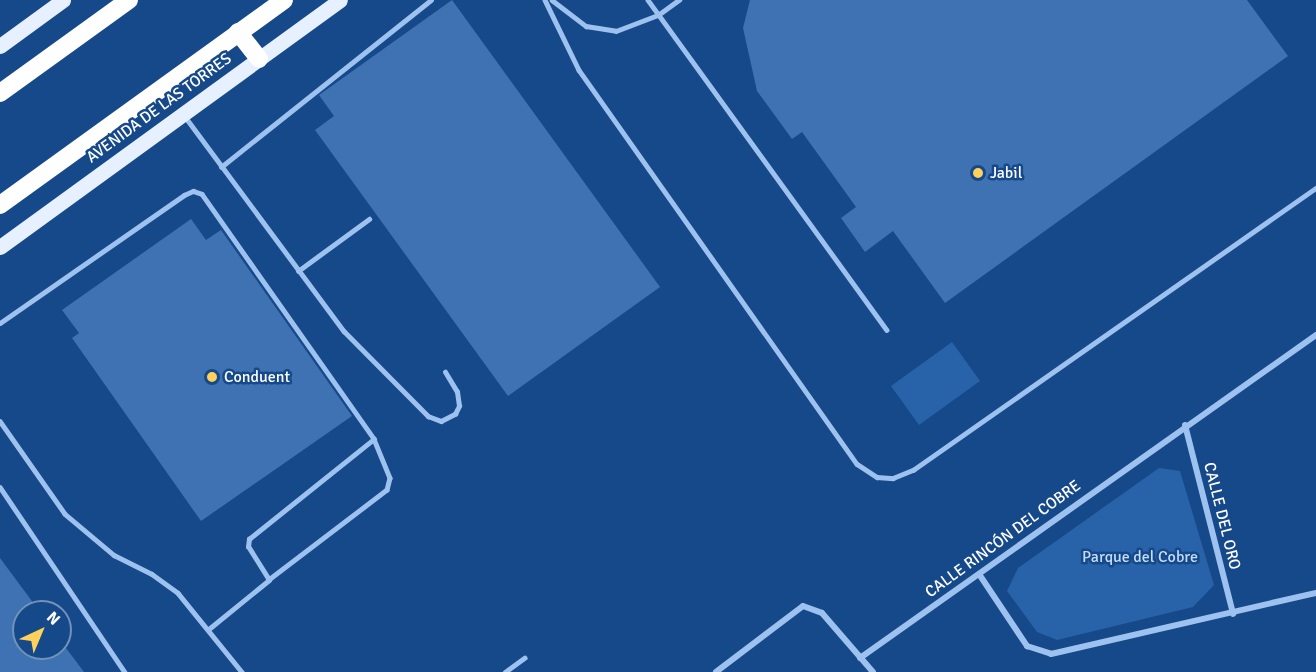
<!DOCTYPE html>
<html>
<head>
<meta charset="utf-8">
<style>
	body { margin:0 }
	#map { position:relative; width:1316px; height:672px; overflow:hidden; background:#16498a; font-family:Signika,sans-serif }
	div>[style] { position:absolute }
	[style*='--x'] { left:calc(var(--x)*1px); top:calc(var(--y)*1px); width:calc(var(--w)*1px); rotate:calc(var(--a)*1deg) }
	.green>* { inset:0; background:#2862a8 }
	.building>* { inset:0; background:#3e72b2 }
	.lane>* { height:4.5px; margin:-2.25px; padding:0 2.25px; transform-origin:2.25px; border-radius:2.25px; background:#9ec2ef }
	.street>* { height:6px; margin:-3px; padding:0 3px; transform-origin:3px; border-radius:3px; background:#9ec2ef }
	.primary>* { height:15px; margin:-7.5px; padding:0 7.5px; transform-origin:7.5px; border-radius:7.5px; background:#e6f0ff }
	.highway>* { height:18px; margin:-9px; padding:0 9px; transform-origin:9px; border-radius:9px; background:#fff }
	.dots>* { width:16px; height:16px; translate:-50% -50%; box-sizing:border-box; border:3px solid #16498a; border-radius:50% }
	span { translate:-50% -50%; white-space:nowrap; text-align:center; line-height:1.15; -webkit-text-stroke:5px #16498a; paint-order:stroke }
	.street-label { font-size:16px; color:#fff }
	.poi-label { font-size:16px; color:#fff }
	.left { translate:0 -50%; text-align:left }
	.park-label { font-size:16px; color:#c4ddfb }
	.north { position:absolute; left:12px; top:600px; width:60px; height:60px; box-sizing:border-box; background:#16498a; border:2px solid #7392b9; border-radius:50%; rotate:44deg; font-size:16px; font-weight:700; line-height:24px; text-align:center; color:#fff }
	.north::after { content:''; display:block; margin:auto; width:21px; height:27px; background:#ffd05c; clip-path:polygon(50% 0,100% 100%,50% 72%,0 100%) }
</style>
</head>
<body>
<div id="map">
	<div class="green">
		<i style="clip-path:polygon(952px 342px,980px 381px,919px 425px,891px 386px)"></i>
		<i style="clip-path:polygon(1159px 468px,1180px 471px,1214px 585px,1193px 607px,1057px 640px,1037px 632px,1007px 591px,1018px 568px)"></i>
	</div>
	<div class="building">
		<i style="clip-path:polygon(452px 0,660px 287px,508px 396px,315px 130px,334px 116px,319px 95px)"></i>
		<i style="clip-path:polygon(750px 0,1247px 0,1288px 56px,945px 303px,893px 231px,865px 252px,841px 218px,856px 207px,802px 132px,792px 139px,757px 91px,743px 28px)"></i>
		<i style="clip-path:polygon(191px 219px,206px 240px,221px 230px,352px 416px,201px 521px,72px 338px,79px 333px,62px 310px)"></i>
		<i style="clip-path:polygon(0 558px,40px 612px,24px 612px,24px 648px,60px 648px,60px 640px,84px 672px,0 672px)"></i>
	</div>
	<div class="lane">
		<i style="--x:545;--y:0;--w:78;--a:64.1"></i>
		<i style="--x:579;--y:70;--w:482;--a:54.8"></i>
		<i style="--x:857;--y:464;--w:24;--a:33"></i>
		<i style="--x:877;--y:477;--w:16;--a:4"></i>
		<i style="--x:893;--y:478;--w:22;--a:-22"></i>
		<i style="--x:913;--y:470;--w:492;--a:-35"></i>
		<i style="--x:552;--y:0;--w:43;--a:37.4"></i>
		<i style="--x:586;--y:26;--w:30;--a:9"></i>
		<i style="--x:616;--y:31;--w:45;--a:-20.9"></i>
		<i style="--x:658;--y:15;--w:26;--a:-36"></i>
		<i style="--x:648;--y:0;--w:407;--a:54.1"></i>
		<i style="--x:184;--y:115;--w:269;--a:53.5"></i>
		<i style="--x:344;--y:331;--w:120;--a:45.3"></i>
		<i style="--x:428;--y:416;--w:14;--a:21"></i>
		<i style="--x:441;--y:421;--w:16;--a:-27"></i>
		<i style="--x:455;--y:414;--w:9;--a:-63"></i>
		<i style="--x:459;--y:406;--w:14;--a:-98"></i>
		<i style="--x:457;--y:392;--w:23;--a:-121"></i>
		<i style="--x:221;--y:167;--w:268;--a:-38.5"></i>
		<i style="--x:298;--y:271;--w:88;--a:-36.2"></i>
		<i style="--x:0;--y:323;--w:224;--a:-34.8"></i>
		<i style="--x:184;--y:195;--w:10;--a:-24"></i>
		<i style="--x:193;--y:191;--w:9;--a:18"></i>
		<i style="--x:202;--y:194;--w:299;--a:54.9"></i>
		<i style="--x:374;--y:439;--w:42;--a:67.7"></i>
		<i style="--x:390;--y:478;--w:12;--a:104"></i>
		<i style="--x:387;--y:490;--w:148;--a:142.7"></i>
		<i style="--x:269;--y:580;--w:39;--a:-122"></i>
		<i style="--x:248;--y:547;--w:8;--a:-83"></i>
		<i style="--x:249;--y:539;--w:160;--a:-38.7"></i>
		<i style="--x:0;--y:421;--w:113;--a:55"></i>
		<i style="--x:65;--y:514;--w:64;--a:39.9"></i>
		<i style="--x:114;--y:555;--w:42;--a:26.6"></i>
		<i style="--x:152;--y:574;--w:32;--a:36"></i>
		<i style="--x:178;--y:593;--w:102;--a:51"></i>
		<i style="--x:0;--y:487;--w:223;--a:56"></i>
		<i style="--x:210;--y:628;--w:76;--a:-39.1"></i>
		<i style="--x:505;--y:672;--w:24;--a:-36"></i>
	</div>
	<div class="street">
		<i style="--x:1185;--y:425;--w:195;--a:75.7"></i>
		<i style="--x:979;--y:574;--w:87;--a:56.3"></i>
		<i style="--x:1027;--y:646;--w:25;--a:18"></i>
		<i style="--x:1051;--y:654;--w:272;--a:-13"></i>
		<i style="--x:860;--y:658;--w:559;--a:-35.31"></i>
		<i style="--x:716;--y:672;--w:109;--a:-37.2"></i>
		<i style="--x:803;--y:606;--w:20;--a:20"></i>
		<i style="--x:822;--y:613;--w:78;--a:49.2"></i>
	</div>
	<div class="primary">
		<i style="--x:0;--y:46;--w:78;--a:-36.1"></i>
		<i style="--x:0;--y:247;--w:420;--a:-36"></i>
	</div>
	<div class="highway">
		<i style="--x:238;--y:32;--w:34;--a:52"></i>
		<i style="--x:0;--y:93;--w:159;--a:-35.8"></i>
		<i style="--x:0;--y:205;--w:350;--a:-35.8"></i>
	</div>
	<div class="dots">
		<i style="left:978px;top:173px;background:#ffd05c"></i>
		<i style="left:212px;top:377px;background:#ffd05c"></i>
	</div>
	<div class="street-label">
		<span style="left:159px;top:108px;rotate:-36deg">AVENIDA DE LAS TORRES</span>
		<span style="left:1222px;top:516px;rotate:76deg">CALLE DEL ORO</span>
		<span style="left:1003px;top:539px;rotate:-36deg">CALLE RINCÓN DEL COBRE</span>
	</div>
	<div class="poi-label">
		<span class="left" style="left:990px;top:173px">Jabil</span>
		<span class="left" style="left:224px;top:377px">Conduent</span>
	</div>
	<div class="park-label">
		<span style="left:1140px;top:557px">Parque del Cobre</span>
	</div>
	<div class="north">N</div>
</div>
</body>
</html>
